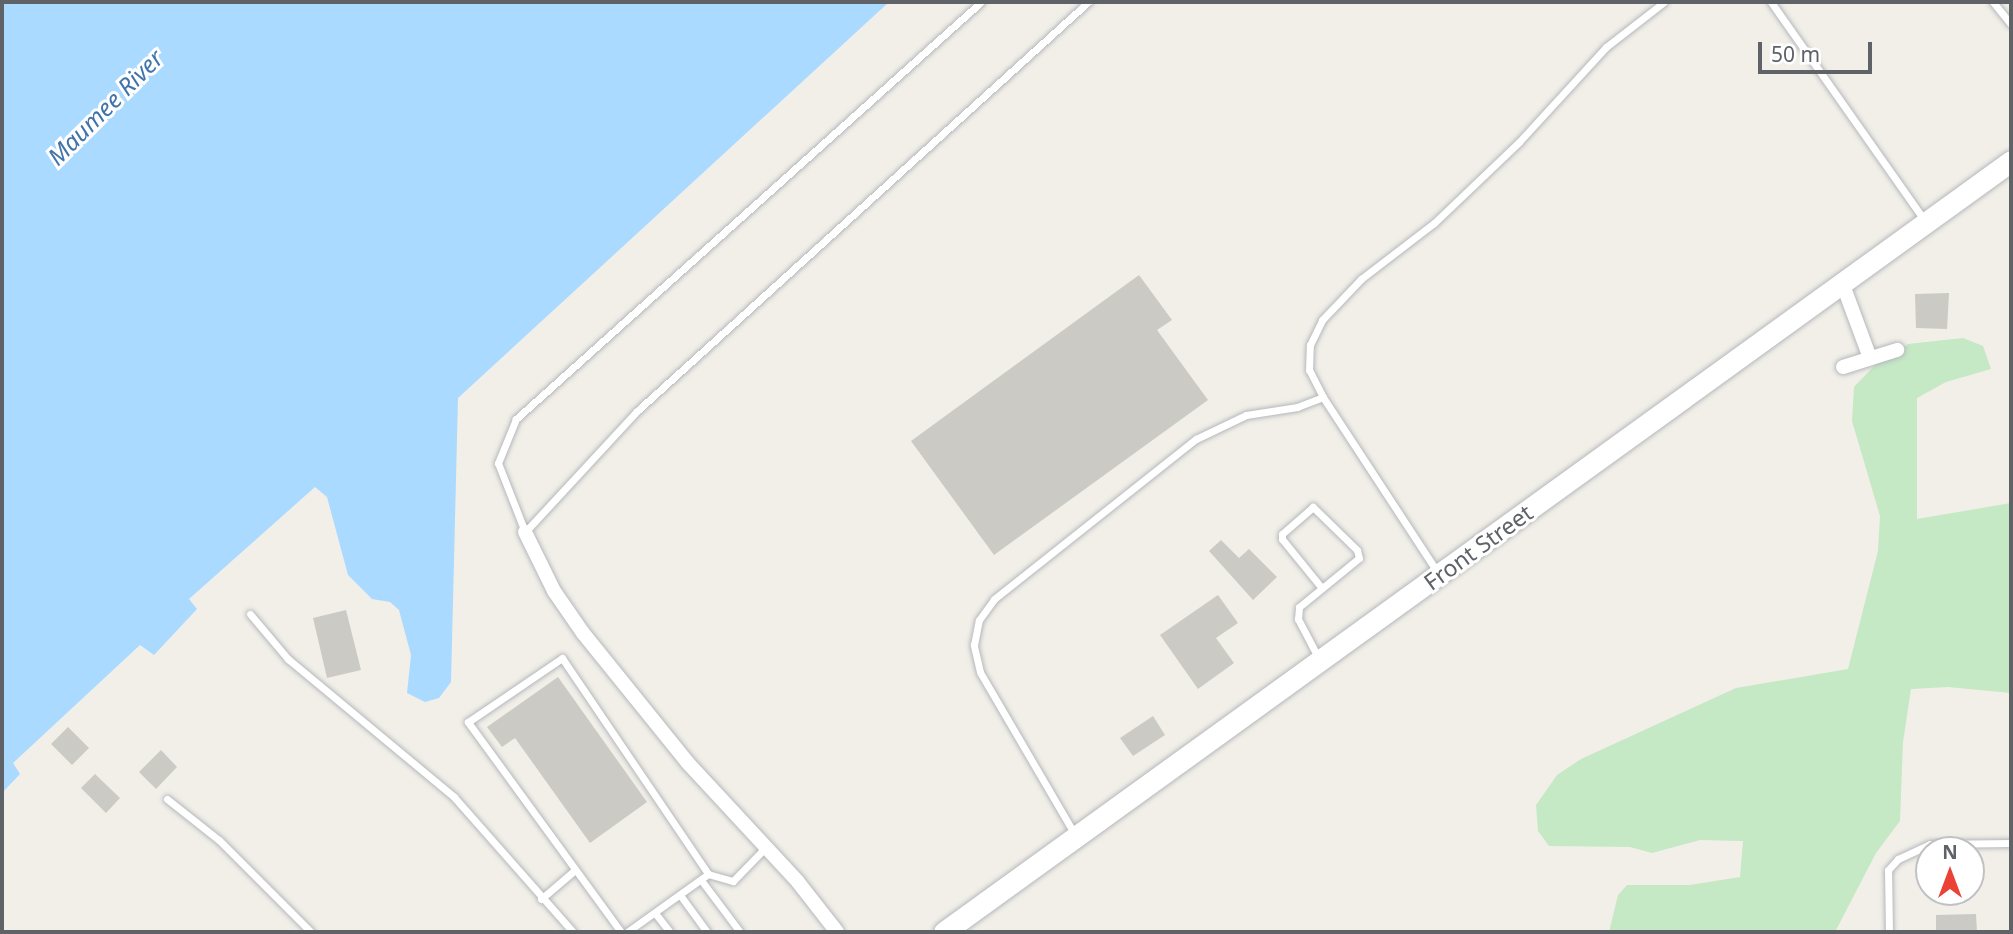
<!DOCTYPE html>
<html>
<head>
<meta charset="utf-8">
<style>
	body { margin:0 }
	#map { position:relative; width:2013px; height:934px; overflow:hidden; background:#f1efe8; font-family:"Noto Sans",sans-serif }
	div>[style] { position:absolute }
	[style*='--x'] { left:calc(var(--x)*1px); top:calc(var(--y)*1px); width:calc(var(--w)*1px); rotate:calc(var(--a)*1deg) }
	.green>* { inset:0; background:#c5e8c5 }
	.water>* { inset:0; background:#aadaff }
	.building>* { inset:0; background:#cccac5 }
	.roads { filter:drop-shadow(0 0 2px #b5b8bc) drop-shadow(0 0 2px #b5b8bc) }
	.lane>* { height:7px; margin:-3.5px; padding:0 3.5px; transform-origin:3.5px; border-radius:3.5px; background:#fff }
	.street>* { height:14px; margin:-7px; padding:0 7px; transform-origin:7px; border-radius:7px; background:#fff }
	.secondary>* { height:21px; margin:-10.5px; padding:0 10.5px; transform-origin:10.5px; border-radius:10.5px; background:#fff }
	span { translate:-50% -50%; white-space:nowrap; text-align:center; line-height:1.15; -webkit-text-stroke:6px #fff; paint-order:stroke }
	.street-label { font-size:23px; color:#5f6368 }
	.water-label { font-size:24px; color:#4174aa; font-style:italic }
	.frame { position:absolute; inset:0; border:4px solid #5f6368; pointer-events:none }
	.north { position:absolute; left:1915px; top:836px; width:70px; height:70px; box-sizing:border-box; background:#fff; border:2px solid #bfc1c3; border-radius:50%; rotate:0deg; font-size:19px; font-weight:700; line-height:28px; text-align:center; color:#5f6368 }
	.north::after { content:''; display:block; margin:auto; width:24px; height:32px; background:#ea4335; clip-path:polygon(50% 0,100% 100%,50% 72%,0 100%) }
	.scale { position:absolute; left:1758px; top:42px; width:114px; height:32px; box-sizing:border-box; border:4px solid #5f6368; border-top:0; padding-left:9px; font-size:21px; line-height:24px; white-space:nowrap; color:#5f6368; -webkit-text-stroke:5px #fff; paint-order:stroke }
</style>
</head>
<body>
<div id="map">
	<div class="green">
		<i style="clip-path:polygon(1963px 338px,1983px 346px,1991px 369px,1946px 382px,1917px 398px,1917px 519px,2011px 503px,2011px 693px,1948px 687px,1911px 689px,1903px 742px,1900px 821px,1876px 853px,1835px 932px,1609px 932px,1618px 895px,1627px 885px,1690px 885px,1740px 877px,1743px 841px,1700px 840px,1652px 853px,1630px 847px,1549px 846px,1538px 831px,1536px 805px,1557px 775px,1581px 759px,1736px 688px,1848px 669px,1878px 551px,1880px 516px,1852px 421px,1854px 387px,1874px 366px,1908px 344px)"></i>
	</div>
	<div class="water">
		<i style="clip-path:polygon(2px 2px,889px 2px,458px 398px,451px 682px,439px 698px,425px 702px,407px 693px,411px 655px,399px 610px,390px 602px,372px 599px,348px 575px,327px 497px,315px 487px,189px 599px,197px 609px,154px 655px,140px 645px,13px 763px,20px 774px,2px 793px)"></i>
	</div>
	<div class="building">
		<i style="clip-path:polygon(1139px 275px,1172px 320px,1157px 330px,1208px 400px,994px 555px,911px 441px)"></i>
		<i style="clip-path:polygon(1949px 293px,1947px 329px,1916px 328px,1915px 294px)"></i>
		<i style="clip-path:polygon(1221px 540px,1239px 558px,1249px 549px,1277px 577px,1253px 600px,1209px 551px)"></i>
		<i style="clip-path:polygon(1218px 595px,1238px 623px,1216px 638px,1234px 663px,1198px 689px,1160px 635px)"></i>
		<i style="clip-path:polygon(346px 610px,361px 670px,327px 678px,313px 618px)"></i>
		<i style="clip-path:polygon(558px 677px,647px 802px,590px 843px,515px 738px,502px 747px,487px 727px)"></i>
		<i style="clip-path:polygon(1153px 716px,1165px 735px,1133px 756px,1120px 738px)"></i>
		<i style="clip-path:polygon(68px 727px,89px 748px,72px 765px,51px 744px)"></i>
		<i style="clip-path:polygon(161px 750px,177px 767px,156px 789px,139px 772px)"></i>
		<i style="clip-path:polygon(95px 774px,120px 798px,106px 813px,81px 788px)"></i>
		<i style="clip-path:polygon(1976px 914px,1977px 932px,1936px 932px,1936px 915px)"></i>
	</div>
	<div class="roads">
		<div class="lane">
			<i style="--x:981;--y:2;--w:625;--a:138.12"></i>
			<i style="--x:516;--y:419;--w:48;--a:112.2"></i>
			<i style="--x:498;--y:463;--w:74;--a:68.6"></i>
			<i style="--x:525;--y:532;--w:165;--a:-47.2"></i>
			<i style="--x:637;--y:411;--w:609;--a:-42.2"></i>
			<i style="--x:1771;--y:2;--w:268;--a:54.9"></i>
			<i style="--x:1993;--y:2;--w:28;--a:51"></i>
			<i style="--x:1438;--y:573;--w:210;--a:-123.2"></i>
			<i style="--x:1323;--y:397;--w:30;--a:-117"></i>
			<i style="--x:1309;--y:370;--w:25;--a:-88"></i>
			<i style="--x:1310;--y:345;--w:28;--a:-64"></i>
			<i style="--x:1322;--y:320;--w:57;--a:-46.4"></i>
			<i style="--x:1361;--y:279;--w:92;--a:-37.5"></i>
			<i style="--x:1434;--y:223;--w:117;--a:-43.6"></i>
			<i style="--x:1519;--y:142;--w:129;--a:-47.5"></i>
			<i style="--x:1606;--y:47;--w:73;--a:-37.8"></i>
			<i style="--x:250;--y:614;--w:59;--a:49.8"></i>
			<i style="--x:288;--y:659;--w:216;--a:39.7"></i>
			<i style="--x:454;--y:797;--w:180;--a:48.6"></i>
			<i style="--x:1318;--y:657;--w:43;--a:-117.8"></i>
			<i style="--x:1298;--y:619;--w:12;--a:-85"></i>
			<i style="--x:1299;--y:607;--w:77;--a:-39.2"></i>
			<i style="--x:1359;--y:558;--w:8;--a:-104"></i>
			<i style="--x:1357;--y:550;--w:62;--a:-135.7"></i>
			<i style="--x:1313;--y:507;--w:41;--a:138.9"></i>
			<i style="--x:1282;--y:534;--w:5;--a:90"></i>
			<i style="--x:1282;--y:539;--w:62;--a:50.9"></i>
			<i style="--x:167;--y:799;--w:66;--a:38.3"></i>
			<i style="--x:219;--y:840;--w:130;--a:45"></i>
			<i style="--x:1074;--y:833;--w:186;--a:-120.3"></i>
			<i style="--x:980;--y:672;--w:28;--a:-103"></i>
			<i style="--x:974;--y:645;--w:25;--a:-79"></i>
			<i style="--x:979;--y:620;--w:26;--a:-54"></i>
			<i style="--x:994;--y:599;--w:258;--a:-38.4"></i>
			<i style="--x:1196;--y:439;--w:55;--a:-25.6"></i>
			<i style="--x:1246;--y:415;--w:52;--a:-8.9"></i>
			<i style="--x:1297;--y:407;--w:28;--a:-21"></i>
			<i style="--x:701;--y:880;--w:65;--a:53.1"></i>
			<i style="--x:680;--y:895;--w:46;--a:53.9"></i>
			<i style="--x:541;--y:899;--w:45;--a:-40.5"></i>
			<i style="--x:655;--y:913;--w:24;--a:52"></i>
			<i style="--x:621;--y:932;--w:260;--a:-126.1"></i>
			<i style="--x:468;--y:722;--w:114;--a:-34.2"></i>
			<i style="--x:562;--y:658;--w:261;--a:55.9"></i>
			<i style="--x:708;--y:874;--w:26;--a:16"></i>
			<i style="--x:733;--y:881;--w:47;--a:-45.9"></i>
			<i style="--x:627;--y:932;--w:100;--a:-35.6"></i>
			<i style="--x:1889;--y:932;--w:62;--a:-90.9"></i>
			<i style="--x:1888;--y:870;--w:15;--a:-48"></i>
			<i style="--x:1898;--y:859;--w:35;--a:-25"></i>
			<i style="--x:1930;--y:844;--w:81;--a:-0.7"></i>
		</div>
		<div class="street">
			<i style="--x:1843;--y:285;--w:78;--a:69.7"></i>
			<i style="--x:1843;--y:367;--w:57;--a:-17.5"></i>
			<i style="--x:525;--y:532;--w:66;--a:63.8"></i>
			<i style="--x:554;--y:591;--w:51;--a:55.4"></i>
			<i style="--x:583;--y:633;--w:166;--a:51.1"></i>
			<i style="--x:687;--y:762;--w:163;--a:47.2"></i>
			<i style="--x:798;--y:882;--w:63;--a:52"></i>
		</div>
		<div class="secondary">
			<i style="--x:944;--y:932;--w:1316;--a:-35.85"></i>
		</div>
	</div>
	<div class="street-label">
		<span style="left:1478px;top:547px;rotate:-36deg">Front Street</span>
	</div>
	<div class="water-label">
		<span style="left:105px;top:107px;rotate:-45deg">Maumee River</span>
	</div>
	<div class="frame"></div>
	<div class="north">N</div>
	<div class="scale">50 m</div>
</div>
</body>
</html>
